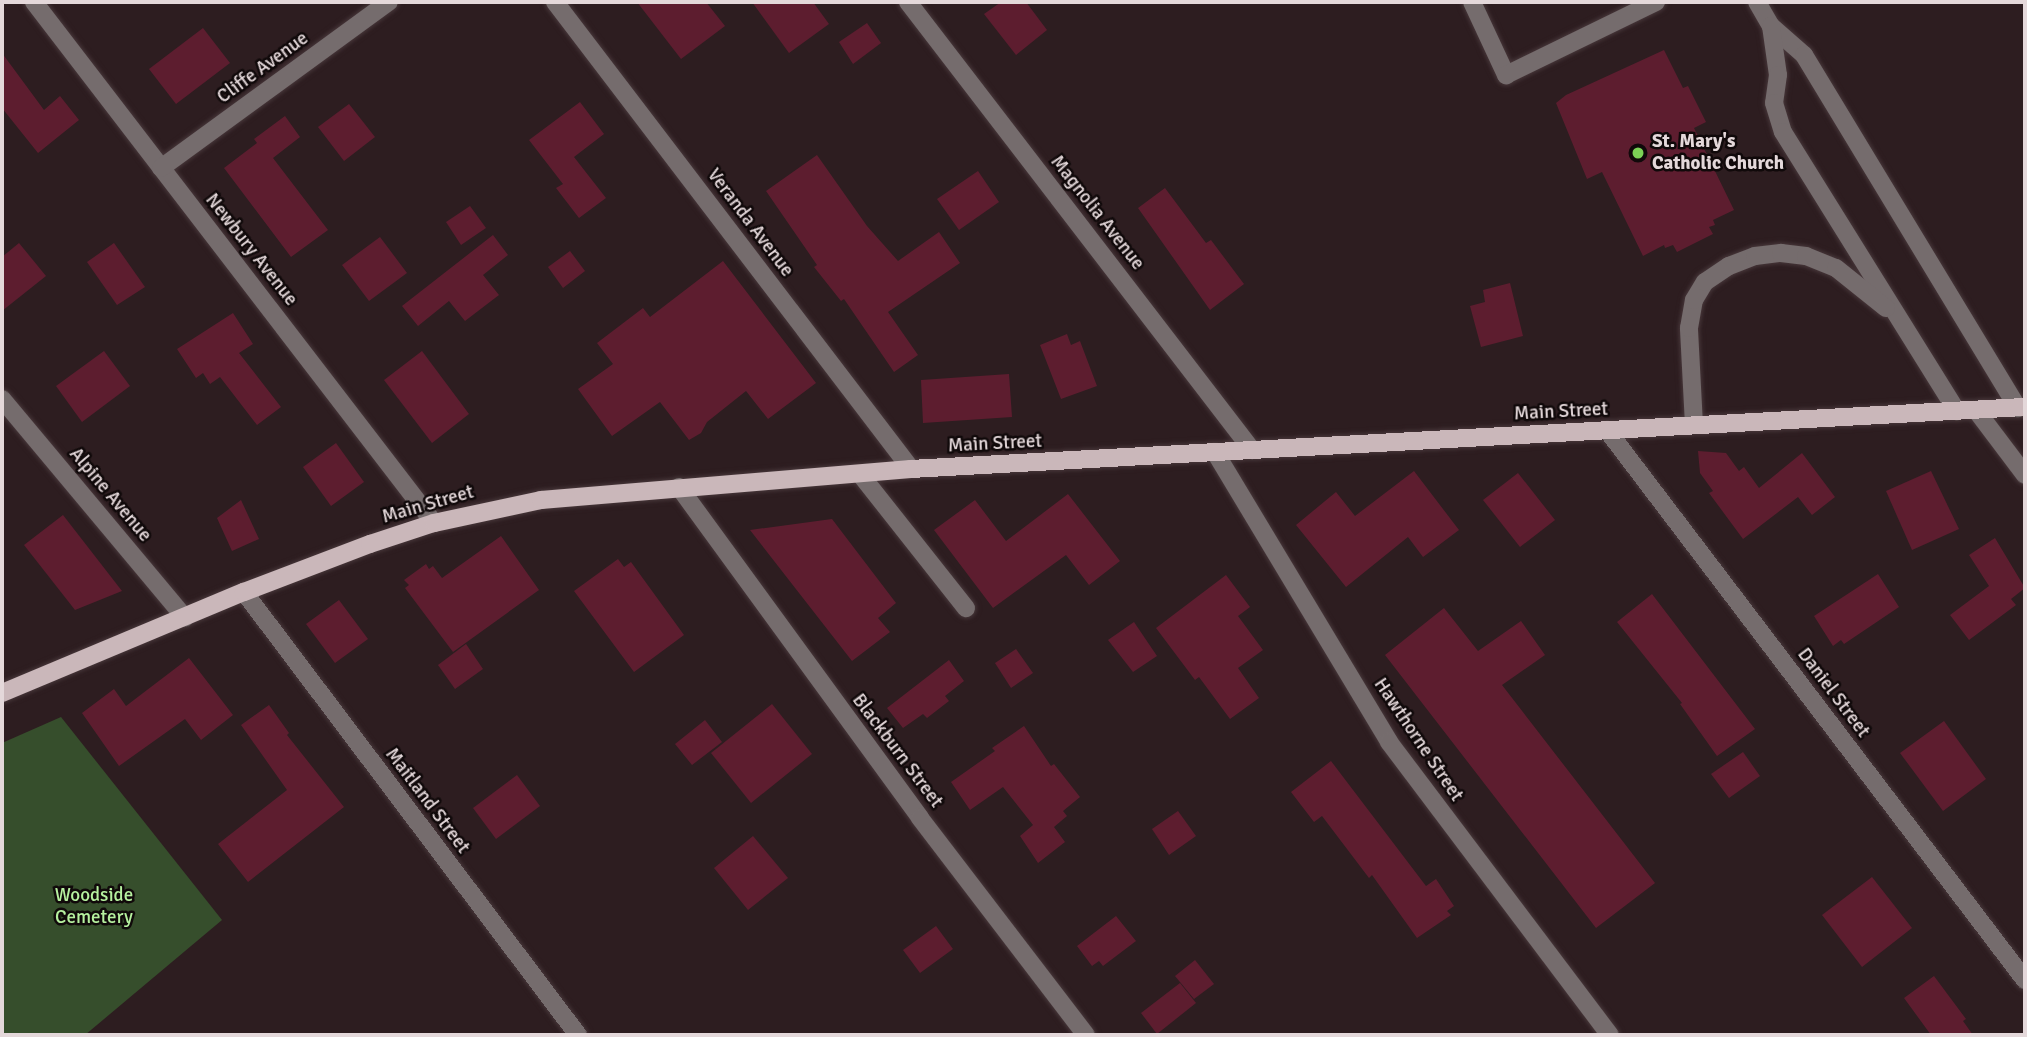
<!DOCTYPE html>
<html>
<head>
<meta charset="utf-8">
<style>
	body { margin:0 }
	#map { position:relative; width:2027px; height:1037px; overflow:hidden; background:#2d1d20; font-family:Signika,sans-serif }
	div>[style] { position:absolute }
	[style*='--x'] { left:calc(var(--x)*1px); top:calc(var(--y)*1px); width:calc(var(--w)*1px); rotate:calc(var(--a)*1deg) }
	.green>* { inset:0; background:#364e2c }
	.building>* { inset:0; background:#5d1d2f }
	.roads { filter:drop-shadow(0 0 2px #47373a) drop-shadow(0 0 2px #47373a) }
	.minor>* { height:18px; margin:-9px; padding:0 9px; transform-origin:9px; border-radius:9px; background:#756c6d }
	.major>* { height:18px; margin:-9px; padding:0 9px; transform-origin:9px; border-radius:9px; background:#cab7ba }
	.dots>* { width:19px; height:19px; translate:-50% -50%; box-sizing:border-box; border:4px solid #10090a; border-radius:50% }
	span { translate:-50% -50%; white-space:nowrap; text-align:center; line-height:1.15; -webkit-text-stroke:5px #10090a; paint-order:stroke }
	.street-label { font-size:19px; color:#e4d8da }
	.poi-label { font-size:19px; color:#e4d8da; font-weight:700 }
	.left { translate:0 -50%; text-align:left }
	.park-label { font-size:19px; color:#b6f19f }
	.frame { position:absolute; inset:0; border:4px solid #e4d8da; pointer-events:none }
</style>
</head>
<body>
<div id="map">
	<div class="green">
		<i style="clip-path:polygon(61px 717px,222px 920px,85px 1035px,2px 1035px,2px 743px)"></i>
	</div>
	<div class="building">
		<i style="clip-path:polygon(637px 2px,706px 2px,725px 26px,681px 59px)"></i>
		<i style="clip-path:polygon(752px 2px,813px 2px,829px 24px,789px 53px)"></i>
		<i style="clip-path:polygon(1001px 2px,1026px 2px,1047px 30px,1016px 55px,984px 14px)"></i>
		<i style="clip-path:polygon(867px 23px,881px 43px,853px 64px,839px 42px)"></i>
		<i style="clip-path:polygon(203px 28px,230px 63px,176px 104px,149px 69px)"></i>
		<i style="clip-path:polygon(1664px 50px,1683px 88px,1688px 86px,1706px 122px,1694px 128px,1734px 210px,1713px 220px,1715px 225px,1709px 227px,1713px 234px,1677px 252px,1673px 245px,1665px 248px,1664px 245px,1643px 256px,1602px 172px,1587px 179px,1556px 103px,1566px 95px)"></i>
		<i style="clip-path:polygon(2px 53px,44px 110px,60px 96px,79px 120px,38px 153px,2px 108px)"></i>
		<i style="clip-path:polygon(580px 102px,604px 134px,574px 157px,606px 198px,579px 218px,556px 188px,563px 184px,529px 140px)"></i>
		<i style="clip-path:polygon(349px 104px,375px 137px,344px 161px,318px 127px)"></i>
		<i style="clip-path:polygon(285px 116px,300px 137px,273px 158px,328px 230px,291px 257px,224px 168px,257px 143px,254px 139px)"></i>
		<i style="clip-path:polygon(817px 155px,867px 226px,898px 261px,939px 232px,960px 263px,888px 312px,918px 355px,894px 372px,844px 299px,841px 301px,814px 267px,817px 265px,766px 191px)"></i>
		<i style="clip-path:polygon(978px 171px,999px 202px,959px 230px,937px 199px)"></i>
		<i style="clip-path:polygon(1165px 188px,1206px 243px,1211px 240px,1244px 284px,1210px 310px,1138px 208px)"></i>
		<i style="clip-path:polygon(470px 206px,486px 228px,461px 245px,446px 222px)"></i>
		<i style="clip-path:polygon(493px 235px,508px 255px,483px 275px,499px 295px,465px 321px,449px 301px,418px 326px,402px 306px)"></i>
		<i style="clip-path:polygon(380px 237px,407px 273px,369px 301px,342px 265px)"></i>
		<i style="clip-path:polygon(19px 243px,46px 276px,2px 311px,2px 257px)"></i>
		<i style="clip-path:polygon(114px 243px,145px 287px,117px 305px,87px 262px)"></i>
		<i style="clip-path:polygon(570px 251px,585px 271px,563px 288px,548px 267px)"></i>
		<i style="clip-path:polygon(723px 261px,816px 383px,768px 419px,746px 391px,707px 422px,701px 433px,689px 440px,660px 402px,612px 436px,578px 389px,613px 364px,597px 343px,643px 308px,650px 317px)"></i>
		<i style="clip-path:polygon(1510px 283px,1523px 336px,1481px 347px,1470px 306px,1485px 302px,1483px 290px)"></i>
		<i style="clip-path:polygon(233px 313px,253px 344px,239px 353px,281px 407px,257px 425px,220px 377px,210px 384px,203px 373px,196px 378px,177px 349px)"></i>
		<i style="clip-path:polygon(1067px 334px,1071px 345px,1080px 341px,1097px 386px,1061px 399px,1040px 345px)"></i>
		<i style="clip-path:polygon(104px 351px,130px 386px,82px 422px,56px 386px)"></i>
		<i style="clip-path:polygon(422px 351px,469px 414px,432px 443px,384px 380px)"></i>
		<i style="clip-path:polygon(1009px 374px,1012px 417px,923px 423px,921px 380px)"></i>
		<i style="clip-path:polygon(336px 443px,364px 482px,331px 506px,303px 467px)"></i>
		<i style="clip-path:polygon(1698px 451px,1726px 453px,1739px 471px,1744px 467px,1759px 488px,1802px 453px,1835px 497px,1812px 515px,1798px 497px,1743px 539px,1709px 493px,1713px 491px,1700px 473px)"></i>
		<i style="clip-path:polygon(1414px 471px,1459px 530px,1423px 557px,1408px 537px,1346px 587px,1296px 525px,1336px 492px,1355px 516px)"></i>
		<i style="clip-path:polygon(1931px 471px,1959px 529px,1912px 550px,1886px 491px)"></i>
		<i style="clip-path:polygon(1518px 473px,1555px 520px,1520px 547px,1483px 500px)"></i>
		<i style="clip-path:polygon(1068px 494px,1120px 561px,1089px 585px,1066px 555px,993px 608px,934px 530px,975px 500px,1006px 541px)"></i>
		<i style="clip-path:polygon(241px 500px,259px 539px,232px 551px,217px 518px)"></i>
		<i style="clip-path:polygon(63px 515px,122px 591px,75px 610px,24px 545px)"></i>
		<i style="clip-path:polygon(832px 519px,896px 603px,878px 618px,890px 632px,852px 661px,750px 530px)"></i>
		<i style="clip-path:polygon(501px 536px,539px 590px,453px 652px,405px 588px,409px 585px,404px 580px,426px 564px,429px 569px,433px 566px,442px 578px)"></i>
		<i style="clip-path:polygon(1995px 538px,2025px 588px,2011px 599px,2016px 605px,1969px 640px,1950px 615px,1989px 586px,1969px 555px)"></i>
		<i style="clip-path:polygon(618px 559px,624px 567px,631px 562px,684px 635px,634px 672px,574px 591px)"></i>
		<i style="clip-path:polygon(1878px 574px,1899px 607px,1844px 644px,1841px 640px,1833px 646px,1814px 616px)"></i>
		<i style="clip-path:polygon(1226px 575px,1250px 607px,1238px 616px,1263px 650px,1238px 668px,1259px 698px,1230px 719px,1199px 677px,1195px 680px,1156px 628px)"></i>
		<i style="clip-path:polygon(1652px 594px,1755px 729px,1717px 756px,1680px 704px,1682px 703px,1617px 622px)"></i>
		<i style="clip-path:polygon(339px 600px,368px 639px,335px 663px,306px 624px)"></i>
		<i style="clip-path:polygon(1444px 608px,1478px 651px,1521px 621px,1545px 655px,1502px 685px,1655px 883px,1596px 928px,1385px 655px)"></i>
		<i style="clip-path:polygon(1134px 622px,1157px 656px,1133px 672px,1108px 640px)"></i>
		<i style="clip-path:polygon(466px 644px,483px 669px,455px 689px,438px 665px)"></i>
		<i style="clip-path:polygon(1016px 649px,1033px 673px,1011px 688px,995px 663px)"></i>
		<i style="clip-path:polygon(189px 658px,233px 715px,201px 740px,185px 719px,119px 766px,82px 713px,114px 689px,126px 706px)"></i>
		<i style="clip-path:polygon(949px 660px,964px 681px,945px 696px,949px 701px,927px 718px,923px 714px,903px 728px,887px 708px)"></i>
		<i style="clip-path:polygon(772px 704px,812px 754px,751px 803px,711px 753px)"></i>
		<i style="clip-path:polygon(269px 705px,289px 733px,287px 735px,344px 807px,248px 882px,218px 844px,287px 790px,241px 725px)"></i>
		<i style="clip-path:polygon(705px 720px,722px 742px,692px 765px,675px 744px)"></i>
		<i style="clip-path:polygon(1944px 721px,1986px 779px,1943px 811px,1900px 753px)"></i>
		<i style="clip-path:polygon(1024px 726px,1051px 766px,1054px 764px,1080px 797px,1063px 811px,1067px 816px,1054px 827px,1065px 842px,1038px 863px,1020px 836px,1033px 825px,1003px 787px,970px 810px,951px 782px,995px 751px,992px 748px)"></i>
		<i style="clip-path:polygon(1743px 752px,1760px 776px,1729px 798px,1711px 774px)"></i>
		<i style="clip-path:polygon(1331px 761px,1426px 886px,1436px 879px,1454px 906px,1447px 911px,1451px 915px,1417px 938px,1372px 875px,1369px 878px,1322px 816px,1314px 822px,1291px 792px)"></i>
		<i style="clip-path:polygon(517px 775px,540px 806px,496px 839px,473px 808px)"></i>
		<i style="clip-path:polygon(1178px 811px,1196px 836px,1169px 855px,1152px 829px)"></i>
		<i style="clip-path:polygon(753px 836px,788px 878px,748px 910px,714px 868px)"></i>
		<i style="clip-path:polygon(1872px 877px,1912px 928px,1862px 967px,1822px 915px)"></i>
		<i style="clip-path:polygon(1116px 916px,1136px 941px,1103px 966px,1099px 961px,1092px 966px,1077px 946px)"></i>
		<i style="clip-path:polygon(936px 926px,953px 949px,920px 973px,903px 950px)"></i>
		<i style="clip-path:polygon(1195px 960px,1214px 984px,1194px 999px,1175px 976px)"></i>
		<i style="clip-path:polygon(1934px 976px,1966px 1019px,1963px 1021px,1973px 1035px,1931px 1035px,1904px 998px)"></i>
		<i style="clip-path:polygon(1180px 983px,1196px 1003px,1157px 1034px,1141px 1013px)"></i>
	</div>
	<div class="roads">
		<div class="minor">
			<i style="--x:34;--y:2;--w:657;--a:52.48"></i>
			<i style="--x:555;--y:2;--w:587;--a:52.68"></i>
			<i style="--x:908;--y:2;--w:565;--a:52.48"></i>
			<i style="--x:1472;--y:2;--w:81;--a:65"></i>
			<i style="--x:1506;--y:75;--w:167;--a:-26"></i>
			<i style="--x:1757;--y:2;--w:28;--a:60"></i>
			<i style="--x:1771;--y:26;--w:44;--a:41.3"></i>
			<i style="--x:1804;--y:55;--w:413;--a:58.8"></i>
			<i style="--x:1771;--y:26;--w:49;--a:81.9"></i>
			<i style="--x:1778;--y:75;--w:28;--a:98"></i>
			<i style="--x:1774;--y:103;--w:30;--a:73"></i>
			<i style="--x:1783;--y:132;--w:329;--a:58.1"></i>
			<i style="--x:161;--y:168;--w:282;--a:-36.1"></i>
			<i style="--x:2;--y:399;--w:285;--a:50.1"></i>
			<i style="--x:1976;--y:410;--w:81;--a:53"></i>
			<i style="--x:1694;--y:425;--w:97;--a:-93"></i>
			<i style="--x:1689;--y:328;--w:28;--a:-80"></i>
			<i style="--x:1694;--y:300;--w:21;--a:-59"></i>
			<i style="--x:1705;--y:282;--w:29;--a:-34"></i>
			<i style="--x:1729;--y:266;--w:28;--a:-21"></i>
			<i style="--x:1755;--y:256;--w:26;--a:-7"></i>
			<i style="--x:1781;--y:253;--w:25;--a:7"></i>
			<i style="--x:1806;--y:256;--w:32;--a:22"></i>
			<i style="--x:1836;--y:268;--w:64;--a:38.7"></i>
			<i style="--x:1607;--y:430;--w:691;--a:52.77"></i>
			<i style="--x:1215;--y:452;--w:338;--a:59"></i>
			<i style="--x:1389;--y:742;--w:367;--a:53"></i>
			<i style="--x:860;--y:474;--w:171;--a:51.7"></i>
			<i style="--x:679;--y:487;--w:409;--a:53.9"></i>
			<i style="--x:920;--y:818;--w:273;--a:52.6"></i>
			<i style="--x:244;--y:592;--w:555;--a:52.99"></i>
		</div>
		<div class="major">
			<i style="--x:2;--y:693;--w:262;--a:-22.7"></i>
			<i style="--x:244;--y:592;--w:135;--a:-20.9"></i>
			<i style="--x:370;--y:544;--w:67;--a:-18.2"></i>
			<i style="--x:434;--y:523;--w:109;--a:-12.1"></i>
			<i style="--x:541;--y:500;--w:371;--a:-4.8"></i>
			<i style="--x:911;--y:469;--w:1116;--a:-3.19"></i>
		</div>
	</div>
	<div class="dots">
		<i style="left:1638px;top:153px;background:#7bd155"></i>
	</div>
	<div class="street-label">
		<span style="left:263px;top:68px;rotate:-36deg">Cliffe Avenue</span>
		<span style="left:1097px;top:213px;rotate:52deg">Magnolia Avenue</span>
		<span style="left:750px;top:223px;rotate:53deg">Veranda Avenue</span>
		<span style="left:251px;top:250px;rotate:52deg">Newbury Avenue</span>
		<span style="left:1561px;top:412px;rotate:-3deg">Main Street</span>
		<span style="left:995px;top:444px;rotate:-3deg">Main Street</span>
		<span style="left:110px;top:495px;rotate:50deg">Alpine Avenue</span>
		<span style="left:428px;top:505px;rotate:-16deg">Main Street</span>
		<span style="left:1833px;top:693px;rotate:53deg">Daniel Street</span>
		<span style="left:1418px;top:740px;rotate:56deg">Hawthorne Street</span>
		<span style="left:897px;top:751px;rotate:53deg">Blackburn Street</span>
		<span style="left:427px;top:801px;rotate:53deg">Maitland Street</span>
	</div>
	<div class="poi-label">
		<span class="left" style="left:1652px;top:153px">St. Mary's<br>Catholic Church</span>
	</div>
	<div class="park-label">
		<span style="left:94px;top:907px">Woodside<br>Cemetery</span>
	</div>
	<div class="frame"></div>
</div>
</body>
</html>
